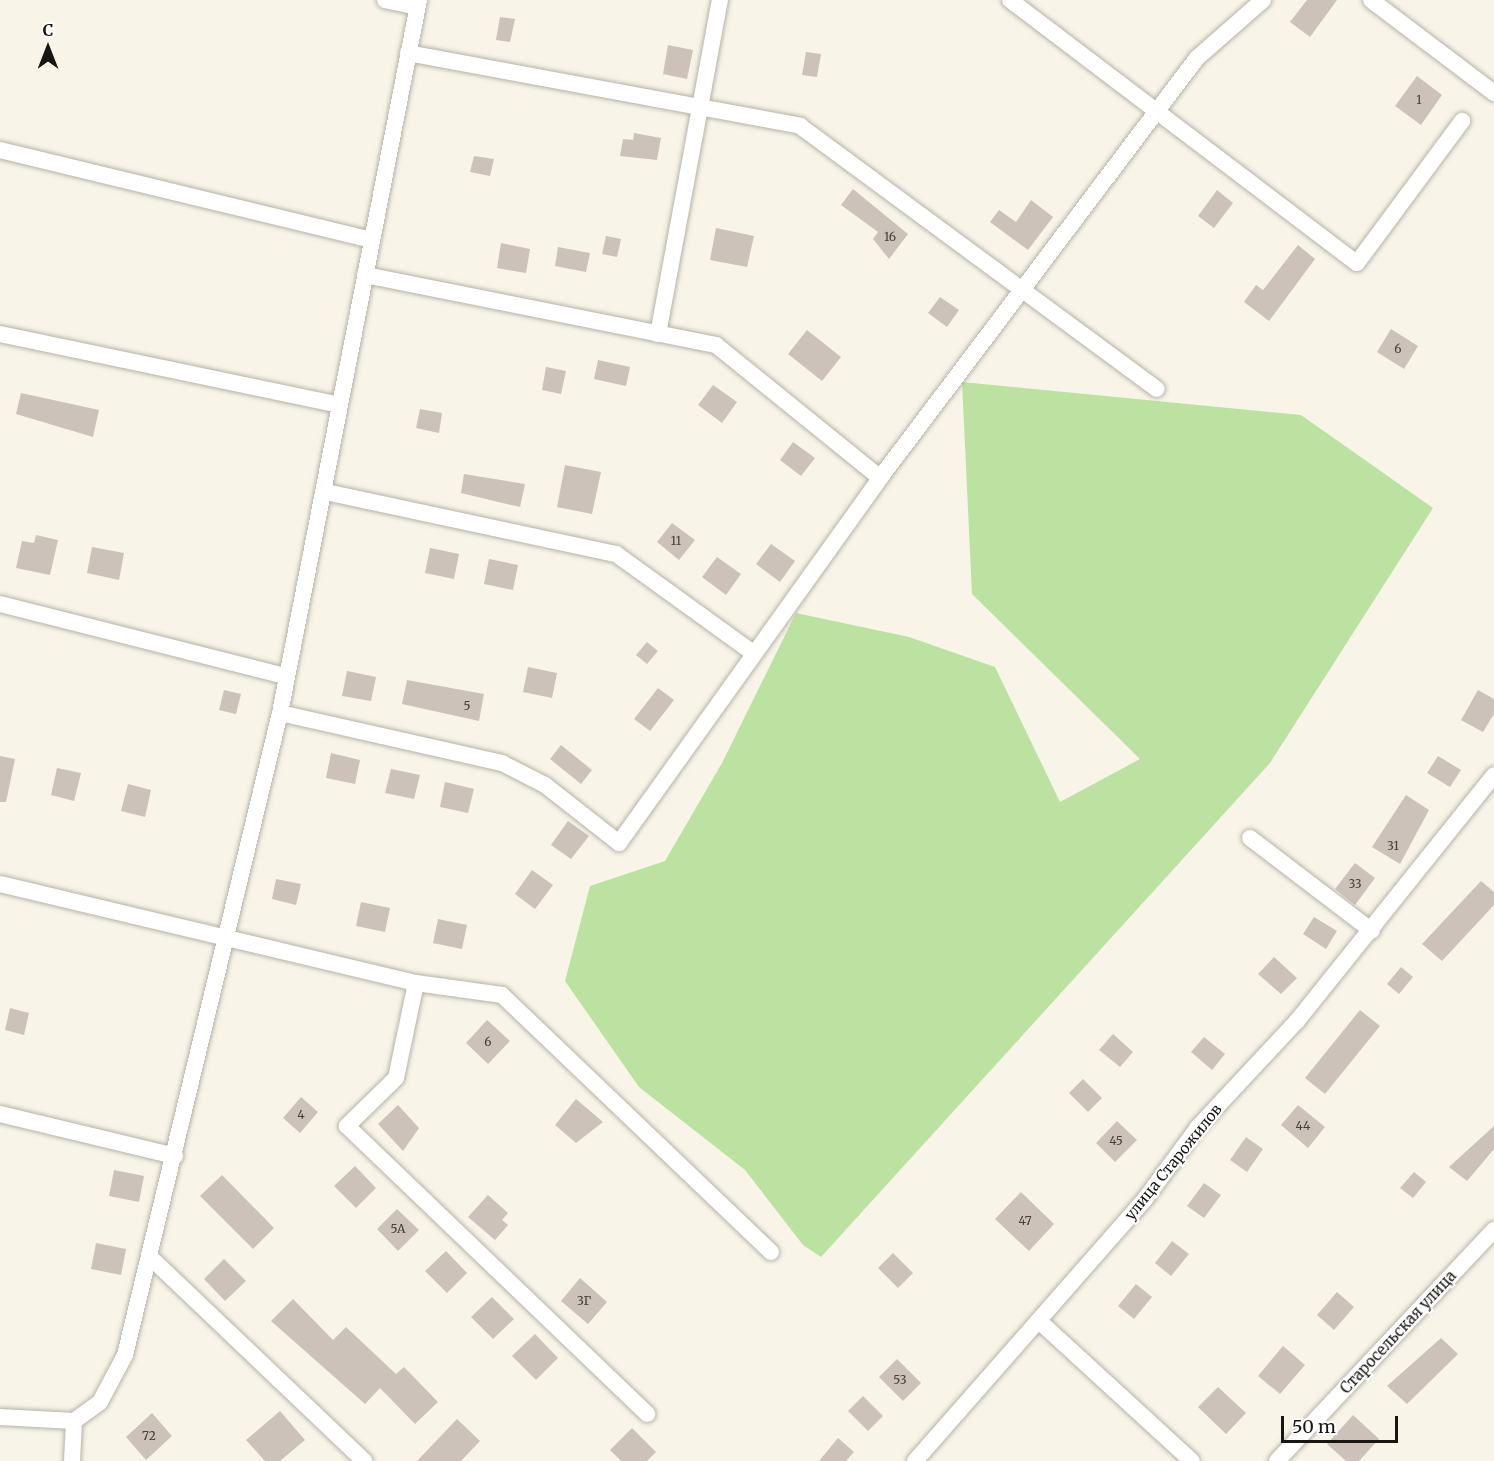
<!DOCTYPE html>
<html>
<head>
<meta charset="utf-8">
<style>
	body { margin:0 }
	#map { position:relative; width:1494px; height:1461px; overflow:hidden; background:#f8f4e8; font-family:Merriweather,serif }
	div>[style] { position:absolute }
	[style*='--x'] { left:calc(var(--x)*1px); top:calc(var(--y)*1px); width:calc(var(--w)*1px); rotate:calc(var(--a)*1deg) }
	.green>* { inset:0; background:#bce2a1 }
	.building>* { inset:0; background:#ccc2ba }
	.roads { filter:drop-shadow(0 0 2px #b5b2a6) drop-shadow(0 0 2px #b5b2a6) }
	.minor>* { height:16px; margin:-8px; padding:0 8px; transform-origin:8px; border-radius:8px; background:#fff }
	span { translate:-50% -50%; white-space:nowrap; text-align:center; line-height:1.15; -webkit-text-stroke:4.5px #fff; paint-order:stroke }
	.number-label { font-size:12px; color:#44413c }
	.number-label span { -webkit-text-stroke-width:0 }
	.street-label { font-size:15px; color:#171612 }
	.north { position:absolute; left:18px; top:18px; width:60px; height:60px; -webkit-text-stroke:4px #fff; paint-order:stroke; rotate:0deg; font-size:16px; font-weight:700; line-height:24px; text-align:center; color:#171612 }
	.north::after { content:''; display:block; margin:auto; width:21px; height:27px; background:#171612; clip-path:polygon(50% 0,100% 100%,50% 72%,0 100%) }
	.scale { position:absolute; left:1281px; top:1416px; width:117px; height:27px; box-sizing:border-box; border:3px solid #171612; border-top:0; padding-left:8px; font-size:18px; line-height:21px; white-space:nowrap; color:#171612; -webkit-text-stroke:4px #fff; paint-order:stroke }
</style>
</head>
<body>
<div id="map">
	<div class="green">
		<i style="clip-path:polygon(962px 382px,1301px 415px,1433px 508px,1270px 763px,821px 1257px,803px 1245px,745px 1170px,639px 1087px,565px 981px,590px 886px,665px 861px,722px 763px,796px 613px,909px 637px,995px 667px,1060px 802px,1140px 759px,972px 594px)"></i>
	</div>
	<div class="building">
		<i style="clip-path:polygon(1307px 0,1337px 0,1310px 37px,1290px 22px)"></i>
		<i style="clip-path:polygon(500px 17px,515px 19px,510px 42px,496px 40px)"></i>
		<i style="clip-path:polygon(668px 45px,693px 50px,687px 79px,663px 74px)"></i>
		<i style="clip-path:polygon(806px 52px,821px 54px,817px 77px,802px 75px)"></i>
		<i style="clip-path:polygon(1417px 76px,1442px 95px,1421px 125px,1395px 106px)"></i>
		<i style="clip-path:polygon(634px 133px,661px 138px,657px 160px,620px 156px,623px 139px,633px 140px)"></i>
		<i style="clip-path:polygon(474px 156px,494px 159px,490px 176px,470px 172px)"></i>
		<i style="clip-path:polygon(853px 189px,908px 234px,889px 259px,873px 239px,878px 232px,841px 205px)"></i>
		<i style="clip-path:polygon(1217px 190px,1233px 203px,1214px 228px,1198px 216px)"></i>
		<i style="clip-path:polygon(1031px 200px,1053px 217px,1028px 250px,990px 222px,999px 210px,1016px 222px)"></i>
		<i style="clip-path:polygon(716px 228px,754px 236px,747px 267px,710px 260px)"></i>
		<i style="clip-path:polygon(606px 236px,621px 239px,617px 257px,602px 254px)"></i>
		<i style="clip-path:polygon(501px 243px,530px 249px,526px 273px,497px 268px)"></i>
		<i style="clip-path:polygon(1298px 245px,1315px 259px,1269px 321px,1244px 302px,1256px 285px,1263px 290px)"></i>
		<i style="clip-path:polygon(558px 247px,590px 253px,586px 272px,555px 266px)"></i>
		<i style="clip-path:polygon(940px 297px,959px 310px,947px 327px,928px 313px)"></i>
		<i style="clip-path:polygon(1391px 329px,1418px 346px,1404px 369px,1377px 352px)"></i>
		<i style="clip-path:polygon(807px 330px,841px 357px,822px 381px,788px 354px)"></i>
		<i style="clip-path:polygon(598px 360px,630px 367px,626px 386px,594px 379px)"></i>
		<i style="clip-path:polygon(546px 367px,566px 371px,561px 394px,542px 390px)"></i>
		<i style="clip-path:polygon(713px 385px,737px 402px,722px 423px,698px 405px)"></i>
		<i style="clip-path:polygon(21px 393px,99px 410px,93px 437px,16px 414px)"></i>
		<i style="clip-path:polygon(420px 409px,442px 413px,439px 433px,416px 428px)"></i>
		<i style="clip-path:polygon(793px 442px,815px 458px,801px 476px,780px 460px)"></i>
		<i style="clip-path:polygon(565px 465px,601px 472px,592px 514px,557px 507px)"></i>
		<i style="clip-path:polygon(464px 474px,525px 484px,520px 507px,461px 493px)"></i>
		<i style="clip-path:polygon(672px 523px,695px 540px,679px 560px,657px 542px)"></i>
		<i style="clip-path:polygon(36px 535px,58px 540px,50px 575px,16px 568px,22px 541px,34px 543px)"></i>
		<i style="clip-path:polygon(771px 544px,795px 561px,780px 582px,756px 564px)"></i>
		<i style="clip-path:polygon(92px 547px,124px 553px,119px 580px,87px 573px)"></i>
		<i style="clip-path:polygon(430px 548px,459px 554px,454px 579px,425px 573px)"></i>
		<i style="clip-path:polygon(717px 557px,741px 574px,726px 595px,702px 577px)"></i>
		<i style="clip-path:polygon(489px 559px,518px 565px,513px 590px,484px 584px)"></i>
		<i style="clip-path:polygon(647px 642px,658px 651px,647px 664px,636px 655px)"></i>
		<i style="clip-path:polygon(528px 667px,557px 673px,552px 698px,523px 692px)"></i>
		<i style="clip-path:polygon(347px 671px,376px 677px,371px 701px,342px 696px)"></i>
		<i style="clip-path:polygon(407px 680px,484px 694px,479px 721px,402px 704px)"></i>
		<i style="clip-path:polygon(658px 688px,674px 700px,650px 731px,634px 719px)"></i>
		<i style="clip-path:polygon(224px 690px,241px 694px,236px 714px,219px 710px)"></i>
		<i style="clip-path:polygon(1478px 690px,1494px 699px,1494px 714px,1483px 732px,1461px 720px)"></i>
		<i style="clip-path:polygon(561px 745px,592px 770px,581px 784px,550px 759px)"></i>
		<i style="clip-path:polygon(331px 753px,360px 760px,355px 784px,326px 778px)"></i>
		<i style="clip-path:polygon(0 756px,15px 759px,6px 802px,0 802px)"></i>
		<i style="clip-path:polygon(1438px 756px,1461px 770px,1450px 787px,1427px 773px)"></i>
		<i style="clip-path:polygon(57px 768px,81px 773px,74px 801px,51px 795px)"></i>
		<i style="clip-path:polygon(391px 769px,420px 775px,414px 799px,385px 793px)"></i>
		<i style="clip-path:polygon(445px 782px,474px 789px,468px 813px,440px 807px)"></i>
		<i style="clip-path:polygon(128px 784px,151px 790px,145px 817px,121px 811px)"></i>
		<i style="clip-path:polygon(1406px 795px,1429px 810px,1400px 864px,1372px 847px)"></i>
		<i style="clip-path:polygon(568px 821px,589px 836px,571px 859px,551px 845px)"></i>
		<i style="clip-path:polygon(1355px 863px,1375px 878px,1355px 905px,1335px 889px)"></i>
		<i style="clip-path:polygon(532px 870px,553px 885px,535px 909px,515px 894px)"></i>
		<i style="clip-path:polygon(276px 879px,301px 884px,296px 905px,272px 899px)"></i>
		<i style="clip-path:polygon(1481px 881px,1494px 892px,1494px 905px,1442px 961px,1422px 944px)"></i>
		<i style="clip-path:polygon(361px 902px,390px 908px,385px 932px,356px 926px)"></i>
		<i style="clip-path:polygon(1314px 917px,1337px 931px,1326px 949px,1303px 934px)"></i>
		<i style="clip-path:polygon(438px 919px,467px 925px,462px 949px,433px 943px)"></i>
		<i style="clip-path:polygon(1274px 957px,1297px 978px,1281px 994px,1258px 974px)"></i>
		<i style="clip-path:polygon(1401px 967px,1413px 977px,1399px 994px,1387px 984px)"></i>
		<i style="clip-path:polygon(10px 1008px,29px 1013px,24px 1035px,5px 1030px)"></i>
		<i style="clip-path:polygon(1360px 1010px,1380px 1026px,1325px 1094px,1305px 1078px)"></i>
		<i style="clip-path:polygon(487px 1020px,510px 1041px,488px 1064px,466px 1043px)"></i>
		<i style="clip-path:polygon(1113px 1034px,1133px 1052px,1120px 1067px,1099px 1050px)"></i>
		<i style="clip-path:polygon(1204px 1037px,1225px 1054px,1212px 1070px,1191px 1052px)"></i>
		<i style="clip-path:polygon(1083px 1079px,1102px 1098px,1088px 1112px,1069px 1093px)"></i>
		<i style="clip-path:polygon(301px 1097px,318px 1112px,300px 1133px,283px 1118px)"></i>
		<i style="clip-path:polygon(576px 1099px,603px 1122px,576px 1143px,555px 1125px)"></i>
		<i style="clip-path:polygon(398px 1105px,419px 1128px,403px 1151px,378px 1124px)"></i>
		<i style="clip-path:polygon(1298px 1105px,1325px 1127px,1308px 1148px,1281px 1125px)"></i>
		<i style="clip-path:polygon(1117px 1121px,1137px 1140px,1115px 1162px,1096px 1143px)"></i>
		<i style="clip-path:polygon(1494px 1126px,1494px 1149px,1467px 1181px,1449px 1167px)"></i>
		<i style="clip-path:polygon(1246px 1137px,1263px 1149px,1247px 1172px,1230px 1160px)"></i>
		<i style="clip-path:polygon(355px 1166px,376px 1188px,356px 1208px,334px 1186px)"></i>
		<i style="clip-path:polygon(114px 1170px,144px 1176px,139px 1202px,109px 1196px)"></i>
		<i style="clip-path:polygon(1414px 1172px,1426px 1182px,1413px 1198px,1400px 1188px)"></i>
		<i style="clip-path:polygon(222px 1175px,274px 1228px,253px 1249px,200px 1196px)"></i>
		<i style="clip-path:polygon(1204px 1183px,1221px 1195px,1204px 1218px,1187px 1206px)"></i>
		<i style="clip-path:polygon(1021px 1192px,1054px 1224px,1029px 1251px,995px 1219px)"></i>
		<i style="clip-path:polygon(488px 1195px,508px 1213px,502px 1220px,508px 1225px,495px 1240px,468px 1217px)"></i>
		<i style="clip-path:polygon(397px 1209px,419px 1230px,398px 1251px,377px 1229px)"></i>
		<i style="clip-path:polygon(1172px 1241px,1189px 1254px,1171px 1276px,1155px 1263px)"></i>
		<i style="clip-path:polygon(96px 1243px,126px 1249px,121px 1275px,91px 1269px)"></i>
		<i style="clip-path:polygon(446px 1251px,467px 1273px,447px 1293px,425px 1271px)"></i>
		<i style="clip-path:polygon(893px 1253px,913px 1273px,898px 1288px,878px 1268px)"></i>
		<i style="clip-path:polygon(224px 1259px,246px 1281px,225px 1301px,204px 1279px)"></i>
		<i style="clip-path:polygon(580px 1278px,607px 1302px,588px 1324px,561px 1301px)"></i>
		<i style="clip-path:polygon(1136px 1284px,1152px 1297px,1134px 1319px,1118px 1306px)"></i>
		<i style="clip-path:polygon(1337px 1292px,1354px 1307px,1334px 1330px,1317px 1315px)"></i>
		<i style="clip-path:polygon(492px 1297px,514px 1319px,493px 1339px,471px 1317px)"></i>
		<i style="clip-path:polygon(293px 1299px,333px 1340px,346px 1327px,396px 1374px,404px 1367px,438px 1402px,415px 1424px,380px 1388px,365px 1404px,271px 1321px)"></i>
		<i style="clip-path:polygon(535px 1334px,558px 1358px,536px 1380px,512px 1356px)"></i>
		<i style="clip-path:polygon(1441px 1338px,1458px 1354px,1407px 1404px,1387px 1386px)"></i>
		<i style="clip-path:polygon(1283px 1346px,1305px 1365px,1280px 1394px,1258px 1376px)"></i>
		<i style="clip-path:polygon(897px 1359px,921px 1383px,903px 1401px,879px 1377px)"></i>
		<i style="clip-path:polygon(1218px 1387px,1246px 1413px,1226px 1434px,1198px 1407px)"></i>
		<i style="clip-path:polygon(863px 1396px,883px 1416px,868px 1431px,848px 1411px)"></i>
		<i style="clip-path:polygon(280px 1411px,305px 1440px,280px 1461px,265px 1461px,246px 1440px)"></i>
		<i style="clip-path:polygon(152px 1413px,172px 1436px,146px 1460px,126px 1437px)"></i>
		<i style="clip-path:polygon(1353px 1415px,1379px 1439px,1359px 1461px,1346px 1461px,1327px 1444px)"></i>
		<i style="clip-path:polygon(457px 1419px,480px 1441px,461px 1461px,417px 1461px)"></i>
		<i style="clip-path:polygon(632px 1428px,656px 1452px,647px 1461px,621px 1461px,610px 1450px)"></i>
		<i style="clip-path:polygon(838px 1438px,854px 1452px,846px 1461px,819px 1461px)"></i>
	</div>
	<div class="roads">
		<div class="minor">
			<i style="--x:385;--y:0;--w:33;--a:12"></i>
			<i style="--x:1010;--y:0;--w:435;--a:37.2"></i>
			<i style="--x:1357;--y:263;--w:177;--a:-53.5"></i>
			<i style="--x:1371;--y:0;--w:154;--a:37.1"></i>
			<i style="--x:408;--y:53;--w:399;--a:10.5"></i>
			<i style="--x:800;--y:126;--w:443;--a:36.4"></i>
			<i style="--x:0;--y:150;--w:382;--a:13.6"></i>
			<i style="--x:365;--y:275;--w:358;--a:11.3"></i>
			<i style="--x:716;--y:345;--w:211;--a:39"></i>
			<i style="--x:0;--y:334;--w:346;--a:11.8"></i>
			<i style="--x:658;--y:334;--w:340;--a:-79.5"></i>
			<i style="--x:326;--y:492;--w:297;--a:12.1"></i>
			<i style="--x:616;--y:554;--w:168;--a:35.8"></i>
			<i style="--x:0;--y:604;--w:294;--a:14.2"></i>
			<i style="--x:280;--y:713;--w:228;--a:12.7"></i>
			<i style="--x:502;--y:763;--w:48;--a:27.1"></i>
			<i style="--x:545;--y:785;--w:94;--a:38.1"></i>
			<i style="--x:619;--y:843;--w:449;--a:-54.4"></i>
			<i style="--x:880;--y:478;--w:526;--a:-52.96"></i>
			<i style="--x:1197;--y:58;--w:88;--a:-41.3"></i>
			<i style="--x:1250;--y:838;--w:153;--a:37.3"></i>
			<i style="--x:0;--y:884;--w:428;--a:13.4"></i>
			<i style="--x:416;--y:983;--w:87;--a:7.9"></i>
			<i style="--x:502;--y:995;--w:372;--a:43.7"></i>
			<i style="--x:416;--y:983;--w:97;--a:101.9"></i>
			<i style="--x:396;--y:1078;--w:69;--a:135.6"></i>
			<i style="--x:347;--y:1126;--w:416;--a:43.8"></i>
			<i style="--x:0;--y:1114;--w:180;--a:13.5"></i>
			<i style="--x:150;--y:1257;--w:296;--a:43.6"></i>
			<i style="--x:1039;--y:1321;--w:207;--a:42.5"></i>
			<i style="--x:0;--y:1417;--w:74;--a:3.1"></i>
			<i style="--x:74;--y:1421;--w:32;--a:-36"></i>
			<i style="--x:100;--y:1402;--w:53;--a:-62"></i>
			<i style="--x:125;--y:1355;--w:660;--a:-76.43"></i>
			<i style="--x:280;--y:713;--w:726;--a:-78.97"></i>
			<i style="--x:72;--y:1461;--w:40;--a:-87.1"></i>
			<i style="--x:915;--y:1461;--w:349;--a:-48.7"></i>
			<i style="--x:1145;--y:1199;--w:89;--a:-53.6"></i>
			<i style="--x:1198;--y:1127;--w:145;--a:-47"></i>
			<i style="--x:1297;--y:1021;--w:315;--a:-51.3"></i>
			<i style="--x:1277;--y:1461;--w:317;--a:-46.8"></i>
		</div>
	</div>
	<div class="number-label">
		<span style="left:1419px;top:100px">1</span>
		<span style="left:890px;top:237px">16</span>
		<span style="left:1398px;top:349px">6</span>
		<span style="left:676px;top:541px">11</span>
		<span style="left:467px;top:706px">5</span>
		<span style="left:1393px;top:846px">31</span>
		<span style="left:1355px;top:884px">33</span>
		<span style="left:488px;top:1042px">6</span>
		<span style="left:301px;top:1115px">4</span>
		<span style="left:1303px;top:1126px">44</span>
		<span style="left:1116px;top:1141px">45</span>
		<span style="left:1025px;top:1221px">47</span>
		<span style="left:398px;top:1229px">5А</span>
		<span style="left:584px;top:1301px">3Г</span>
		<span style="left:900px;top:1380px">53</span>
		<span style="left:149px;top:1436px">72</span>
	</div>
	<div class="street-label">
		<span style="left:1173px;top:1162px;rotate:-51deg">улица Старожилов</span>
		<span style="left:1398px;top:1332px;rotate:-47deg">Старосельская улица</span>
	</div>
	<div class="north">С</div>
	<div class="scale">50 m</div>
</div>
</body>
</html>
